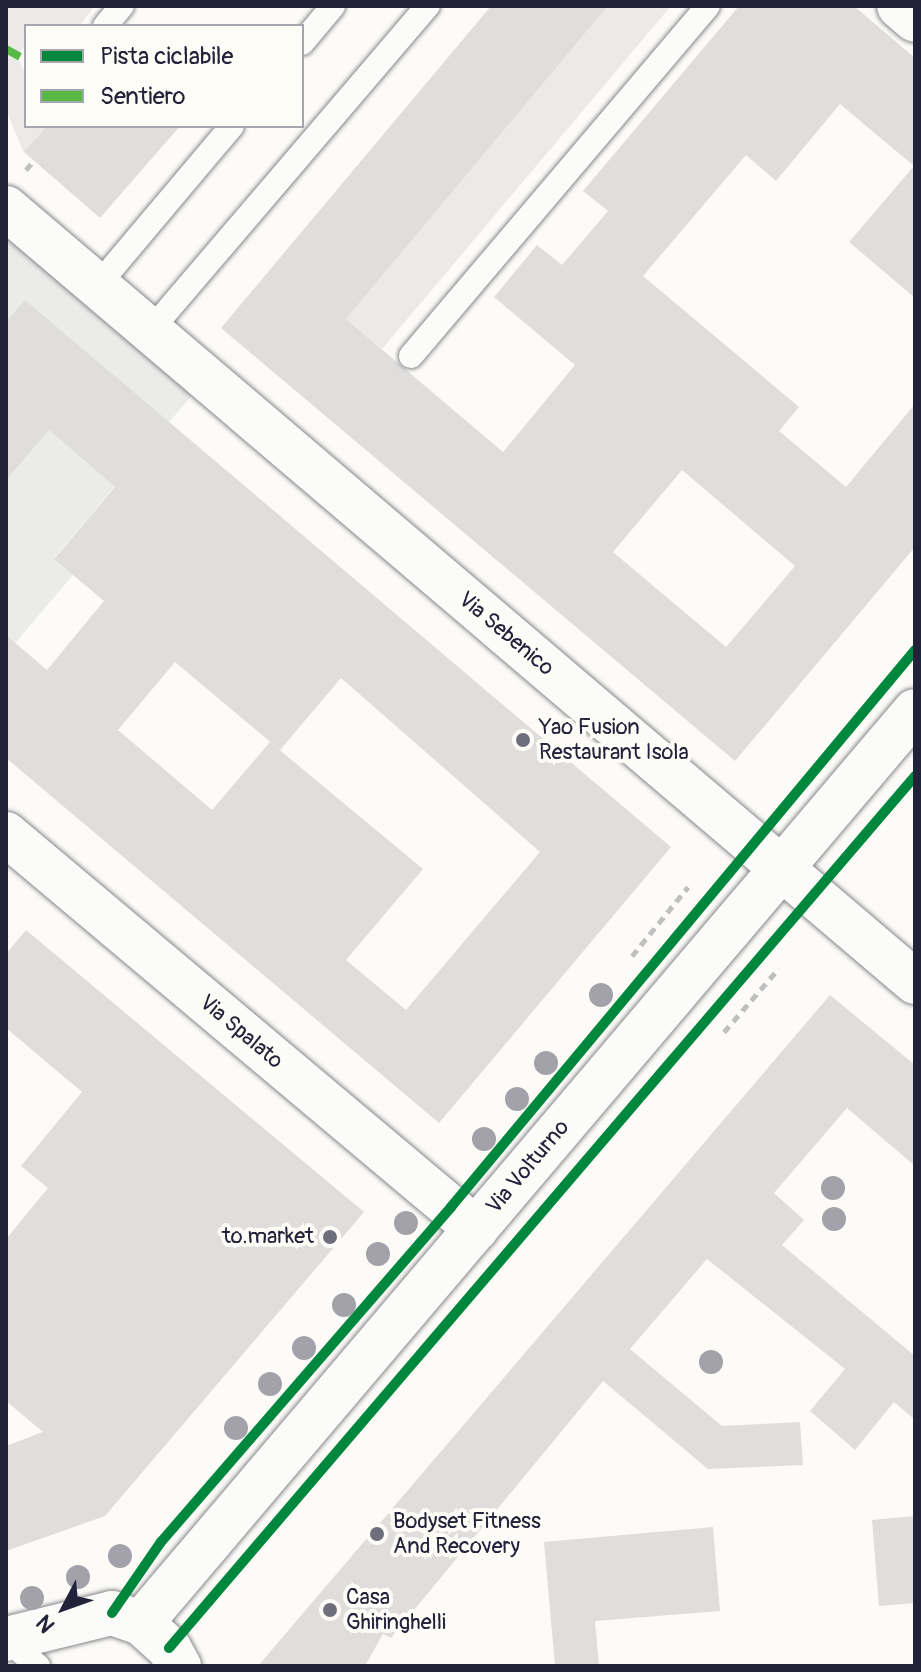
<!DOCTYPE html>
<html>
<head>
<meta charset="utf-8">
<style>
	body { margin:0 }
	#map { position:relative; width:921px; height:1672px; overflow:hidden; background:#fcfbf8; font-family:Pangolin,sans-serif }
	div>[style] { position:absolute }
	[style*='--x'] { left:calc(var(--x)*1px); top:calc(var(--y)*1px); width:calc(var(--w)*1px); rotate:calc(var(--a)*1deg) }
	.built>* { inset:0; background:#ebebe9 }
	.green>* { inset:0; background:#ebeae8 }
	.building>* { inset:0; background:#dfdedd }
	.path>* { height:5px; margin-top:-2.5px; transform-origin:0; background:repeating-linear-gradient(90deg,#bfbfc0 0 8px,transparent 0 14px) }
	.roads { filter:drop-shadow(0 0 2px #88888c) drop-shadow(0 0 2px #88888c) }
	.service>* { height:24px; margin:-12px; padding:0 12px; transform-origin:12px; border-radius:12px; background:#fbfbf9 }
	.minor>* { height:44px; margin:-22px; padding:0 22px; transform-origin:22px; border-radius:22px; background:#fbfbf9 }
	.quiet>* { height:8px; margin-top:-4px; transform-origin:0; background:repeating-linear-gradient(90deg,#58b947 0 16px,transparent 0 24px) }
	.cycleway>* { height:10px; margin:-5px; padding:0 5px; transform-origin:5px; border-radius:5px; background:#00873e }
	.trees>* { width:24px; height:24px; margin:-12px; border-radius:50%; background:#a3a2aa }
	.dots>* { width:22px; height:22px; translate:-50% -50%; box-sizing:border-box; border:4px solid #fdfcf7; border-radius:50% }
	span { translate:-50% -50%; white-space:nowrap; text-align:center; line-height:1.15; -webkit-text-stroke:8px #fdfcf7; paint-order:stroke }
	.street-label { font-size:22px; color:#22223b }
	.poi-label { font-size:22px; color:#22223b }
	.left { translate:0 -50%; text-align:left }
	.right { translate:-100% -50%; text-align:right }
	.frame { position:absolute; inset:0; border:8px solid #22223b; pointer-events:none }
	.legend { position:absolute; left:24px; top:24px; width:280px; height:104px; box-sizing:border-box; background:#fdfcf7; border:2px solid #a5a5ac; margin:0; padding:10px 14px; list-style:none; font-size:24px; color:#22223b }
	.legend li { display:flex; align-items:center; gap:16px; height:40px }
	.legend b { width:40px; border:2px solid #a5a5ac }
	.north { position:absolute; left:24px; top:1568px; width:80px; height:80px; -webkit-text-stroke:6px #fdfcf7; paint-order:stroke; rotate:229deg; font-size:22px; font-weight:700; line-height:32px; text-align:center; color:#22223b }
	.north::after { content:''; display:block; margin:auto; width:28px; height:36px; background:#22223b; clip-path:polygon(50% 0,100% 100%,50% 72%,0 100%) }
</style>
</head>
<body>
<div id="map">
	<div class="built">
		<i style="clip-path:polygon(6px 221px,199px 387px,54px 558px,73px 575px,6px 654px)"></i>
	</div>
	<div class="green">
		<i style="clip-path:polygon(6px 6px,95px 6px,79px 26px,26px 26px,26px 45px,17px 55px,26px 76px,26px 126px,47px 126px,24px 153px,6px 110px)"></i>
		<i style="clip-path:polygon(608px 6px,671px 6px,382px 349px,346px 319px)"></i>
	</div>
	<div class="building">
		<i style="clip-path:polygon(evenodd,491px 6px,608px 6px,346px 319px,503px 452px,575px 365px,494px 297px,537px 245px,562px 265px,608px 211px,583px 191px,739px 6px,854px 6px,915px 58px,915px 298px,849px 242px,914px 166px,840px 104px,776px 181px,746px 155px,643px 276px,799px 407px,779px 431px,846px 487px,915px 404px,915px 547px,735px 761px,221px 328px,491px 6px,682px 470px,795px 566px,726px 647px,613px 552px,682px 470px)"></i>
		<i style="clip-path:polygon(47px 126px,180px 126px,100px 218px,24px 152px)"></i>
		<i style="clip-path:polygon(evenodd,25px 300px,671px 847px,439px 1123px,6px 758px,6px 635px,47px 670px,104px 601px,54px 559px,115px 487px,49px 430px,6px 480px,6px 322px,25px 300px,175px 662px,280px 750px,341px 678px,540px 852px,406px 1010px,346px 960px,423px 869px,270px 742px,212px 810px,118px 730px,175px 662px)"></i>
		<i style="clip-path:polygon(26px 930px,364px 1212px,105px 1516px,6px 1551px,6px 1446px,43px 1432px,6px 1401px,6px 1239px,48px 1188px,21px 1166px,82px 1092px,6px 1028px,6px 954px)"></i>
		<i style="clip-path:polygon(830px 995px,915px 1065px,915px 1166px,847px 1108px,774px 1193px,804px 1220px,782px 1245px,915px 1356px,915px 1420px,894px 1402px,855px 1450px,810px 1411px,845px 1369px,707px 1259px,630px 1349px,722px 1426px,800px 1422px,803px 1465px,708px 1469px,603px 1381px,391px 1638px,383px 1634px,365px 1666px,258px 1666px)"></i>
		<i style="clip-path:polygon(915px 1516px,915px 1603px,879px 1606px,872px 1520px)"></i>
		<i style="clip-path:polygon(713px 1527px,720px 1611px,595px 1621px,599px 1666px,555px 1666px,544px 1542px)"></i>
	</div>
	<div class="path">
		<i style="--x:26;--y:170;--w:13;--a:-51"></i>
		<i style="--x:632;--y:956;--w:89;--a:-50.9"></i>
		<i style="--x:724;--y:1032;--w:84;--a:-49.3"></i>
	</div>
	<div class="roads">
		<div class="service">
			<i style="--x:105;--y:26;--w:26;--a:-50"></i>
			<i style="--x:302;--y:43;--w:48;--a:-50"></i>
			<i style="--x:98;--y:285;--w:208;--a:-49.9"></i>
			<i style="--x:150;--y:331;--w:428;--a:-49.5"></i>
			<i style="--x:411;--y:356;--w:459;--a:-49.7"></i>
			<i style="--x:6;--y:1639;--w:42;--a:40.2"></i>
		</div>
		<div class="minor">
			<i style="--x:899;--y:6;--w:21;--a:41"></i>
			<i style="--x:6;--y:208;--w:1194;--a:40.41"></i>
			<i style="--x:6;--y:834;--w:614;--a:40.04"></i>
			<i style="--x:141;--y:1623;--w:1196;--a:-49.68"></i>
			<i style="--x:6;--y:1639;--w:109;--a:-13.8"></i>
			<i style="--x:112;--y:1613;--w:31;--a:19"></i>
			<i style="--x:141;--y:1623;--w:38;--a:42"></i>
			<i style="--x:169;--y:1648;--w:21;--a:61"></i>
		</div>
	</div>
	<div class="quiet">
		<i style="--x:6;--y:49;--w:23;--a:29"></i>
	</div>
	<div class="cycleway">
		<i style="--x:112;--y:1613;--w:86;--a:-55.4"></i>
		<i style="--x:161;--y:1542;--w:443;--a:-49.1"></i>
		<i style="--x:451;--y:1207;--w:725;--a:-50.2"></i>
		<i style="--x:169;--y:1648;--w:1148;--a:-49.45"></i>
	</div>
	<div class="trees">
		<i style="left:601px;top:995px"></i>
		<i style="left:546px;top:1063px"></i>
		<i style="left:517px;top:1099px"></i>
		<i style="left:484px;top:1139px"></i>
		<i style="left:833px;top:1188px"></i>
		<i style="left:834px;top:1219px"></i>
		<i style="left:406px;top:1223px"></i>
		<i style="left:378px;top:1254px"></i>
		<i style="left:344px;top:1305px"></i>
		<i style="left:304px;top:1348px"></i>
		<i style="left:711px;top:1362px"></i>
		<i style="left:270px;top:1384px"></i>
		<i style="left:236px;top:1428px"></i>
		<i style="left:120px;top:1556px"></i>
		<i style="left:78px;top:1577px"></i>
		<i style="left:32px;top:1598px"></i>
	</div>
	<div class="dots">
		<i style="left:523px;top:740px;background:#6e6e7d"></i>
		<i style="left:330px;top:1237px;background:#6e6e7d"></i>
		<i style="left:377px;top:1534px;background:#6e6e7d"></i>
		<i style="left:330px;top:1610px;background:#6e6e7d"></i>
	</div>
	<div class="street-label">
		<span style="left:506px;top:634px;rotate:40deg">Via Sebenico</span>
		<span style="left:241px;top:1032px;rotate:40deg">Via Spalato</span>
		<span style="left:528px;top:1167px;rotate:-50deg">Via Volturno</span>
	</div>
	<div class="poi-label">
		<span class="left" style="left:539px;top:740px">Yao Fusion<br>Restaurant Isola</span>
		<span class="right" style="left:314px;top:1237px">to.market</span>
		<span class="left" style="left:393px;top:1534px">Bodyset Fitness<br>And Recovery</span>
		<span class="left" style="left:346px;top:1610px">Casa<br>Ghiringhelli</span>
	</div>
	<div class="frame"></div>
	<ul class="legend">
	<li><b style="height:10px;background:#00873e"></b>Pista ciclabile</li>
	<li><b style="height:10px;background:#58b947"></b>Sentiero</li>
	</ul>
	<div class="north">N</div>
</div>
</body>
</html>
